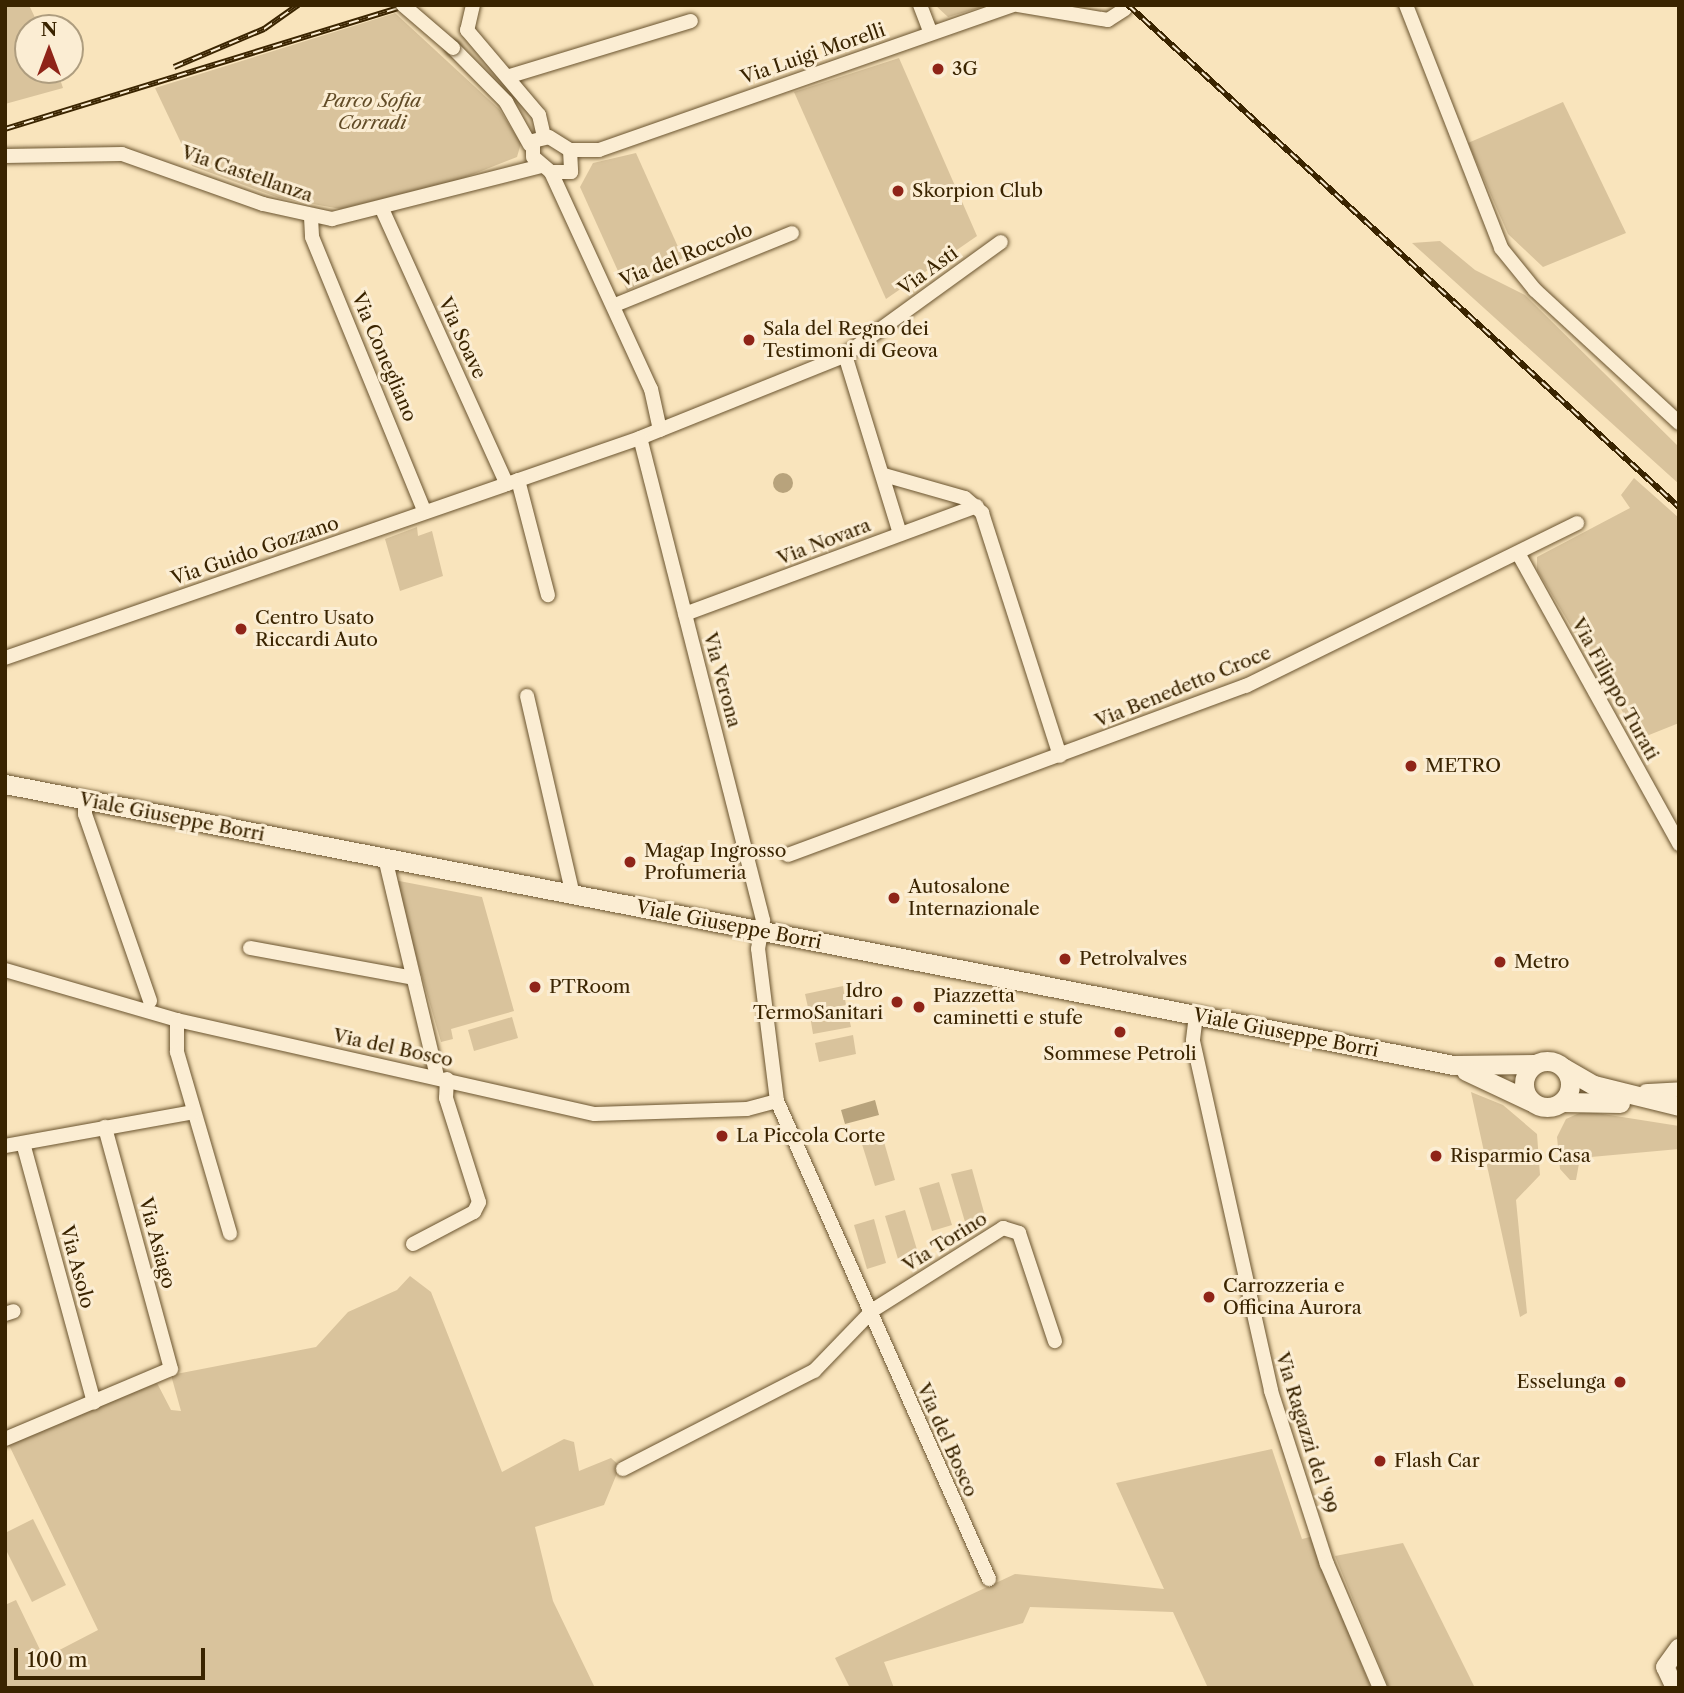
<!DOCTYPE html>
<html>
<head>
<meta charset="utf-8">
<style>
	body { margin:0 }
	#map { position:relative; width:1684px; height:1693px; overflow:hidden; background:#f9e4bc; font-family:"Libre Caslon Text",serif }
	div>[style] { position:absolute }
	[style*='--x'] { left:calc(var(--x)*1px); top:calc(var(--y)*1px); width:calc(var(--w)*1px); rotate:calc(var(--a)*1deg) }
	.green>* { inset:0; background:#d9c39c }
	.water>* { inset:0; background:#b8a37c }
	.round { border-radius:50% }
	.roads { filter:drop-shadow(0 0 2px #6a542f) drop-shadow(0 0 2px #6a542f) }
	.minor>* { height:14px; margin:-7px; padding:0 7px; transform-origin:7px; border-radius:7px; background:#fbedd3 }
	.tertiary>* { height:18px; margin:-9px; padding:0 9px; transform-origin:9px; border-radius:9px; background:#fbedd3 }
	.secondary>* { height:19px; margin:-9.5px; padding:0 9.5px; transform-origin:9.5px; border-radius:9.5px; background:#fbedd3 }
	.secondary>.ring { margin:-9.5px; padding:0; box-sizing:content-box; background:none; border:19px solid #fbedd3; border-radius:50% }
	.rail>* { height:6px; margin-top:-3px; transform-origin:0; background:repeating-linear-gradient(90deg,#fbedd3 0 10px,#3a2400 0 20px); box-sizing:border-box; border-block:2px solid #3a2400 }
	.bridges { filter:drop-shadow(0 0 2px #6a542f) drop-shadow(0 0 2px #6a542f) }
	.minor-bridge>* { height:14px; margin:-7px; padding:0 7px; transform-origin:7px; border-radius:7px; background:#fbedd3 }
	.dots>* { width:19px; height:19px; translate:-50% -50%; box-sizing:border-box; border:4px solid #fbedd3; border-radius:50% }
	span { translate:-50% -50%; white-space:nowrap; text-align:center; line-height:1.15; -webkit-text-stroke:6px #fbedd3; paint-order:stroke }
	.street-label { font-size:19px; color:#3a2400 }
	.poi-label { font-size:19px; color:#3a2400 }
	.left { translate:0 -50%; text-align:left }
	.right { translate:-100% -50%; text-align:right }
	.park-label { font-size:19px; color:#624c27; font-style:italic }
	.frame { position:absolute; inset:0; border:7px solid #3a2400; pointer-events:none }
	.north { position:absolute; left:14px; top:14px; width:70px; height:70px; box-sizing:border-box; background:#fbedd3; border:2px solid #ae9d7f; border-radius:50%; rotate:0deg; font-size:19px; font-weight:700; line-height:28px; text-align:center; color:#3a2400 }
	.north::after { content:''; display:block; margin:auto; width:24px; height:32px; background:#8f2418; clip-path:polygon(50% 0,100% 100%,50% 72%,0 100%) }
	.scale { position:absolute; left:14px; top:1648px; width:191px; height:32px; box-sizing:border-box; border:4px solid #3a2400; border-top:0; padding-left:9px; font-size:21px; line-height:24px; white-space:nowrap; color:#3a2400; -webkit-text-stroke:5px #fbedd3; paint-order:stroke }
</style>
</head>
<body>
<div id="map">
	<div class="green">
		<i style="clip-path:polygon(5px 5px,29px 5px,40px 28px,28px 28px,28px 70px,57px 70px,63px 88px,5px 104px)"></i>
		<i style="clip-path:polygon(935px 5px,989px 5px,948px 17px)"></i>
		<i style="clip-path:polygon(395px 13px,499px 109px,521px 143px,517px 157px,461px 179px,341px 209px,279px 198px,192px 166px,155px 88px)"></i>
		<i style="clip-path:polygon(899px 58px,977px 236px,886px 299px,794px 92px)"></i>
		<i style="clip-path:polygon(1563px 102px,1626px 233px,1543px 267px,1508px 234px,1468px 143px)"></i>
		<i style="clip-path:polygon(636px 153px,683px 258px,627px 291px,580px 187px,593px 163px)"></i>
		<i style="clip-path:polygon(1440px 241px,1475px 270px,1525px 295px,1679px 447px,1679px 484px,1412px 243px)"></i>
		<i style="clip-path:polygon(1634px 478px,1679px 518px,1679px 723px,1639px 739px,1537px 570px,1537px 557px,1630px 508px,1621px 495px)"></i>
		<i style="clip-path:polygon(417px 527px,418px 536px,432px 531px,443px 576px,400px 591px,385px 539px)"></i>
		<i style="clip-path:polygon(394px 880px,482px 897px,514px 1011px,451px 1029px,453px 1039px,441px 1042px)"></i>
		<i style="clip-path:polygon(843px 986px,846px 1005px,809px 1012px,805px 994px)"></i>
		<i style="clip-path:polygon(847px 1008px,851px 1027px,813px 1034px,810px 1016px)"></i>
		<i style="clip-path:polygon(512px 1017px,518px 1038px,474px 1051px,468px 1030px)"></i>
		<i style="clip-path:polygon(853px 1035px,856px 1054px,819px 1062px,815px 1043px)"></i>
		<i style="clip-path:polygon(1471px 1092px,1503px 1105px,1537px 1134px,1540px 1175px,1516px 1200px,1527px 1313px,1520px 1317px)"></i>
		<i style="clip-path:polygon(1584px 1111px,1679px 1126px,1679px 1149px,1580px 1158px,1576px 1180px,1570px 1180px,1560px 1169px,1557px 1137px,1566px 1119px)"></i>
		<i style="clip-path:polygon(882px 1135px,895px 1180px,875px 1186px,861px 1141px)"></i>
		<i style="clip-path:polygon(972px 1169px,985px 1216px,965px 1222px,951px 1174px)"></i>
		<i style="clip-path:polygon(939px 1182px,952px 1225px,932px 1231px,919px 1188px)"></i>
		<i style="clip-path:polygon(905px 1210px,918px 1253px,898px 1259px,885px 1216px)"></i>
		<i style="clip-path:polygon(874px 1219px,886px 1263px,867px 1269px,854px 1225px)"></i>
		<i style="clip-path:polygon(410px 1276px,431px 1292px,502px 1472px,564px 1439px,574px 1442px,579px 1471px,611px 1458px,620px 1466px,604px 1505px,535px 1527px,553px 1601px,595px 1688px,5px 1688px,5px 1605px,16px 1600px,44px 1658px,98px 1630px,8px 1443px,157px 1383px,171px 1410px,181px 1411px,171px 1375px,316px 1347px,348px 1312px,397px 1290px)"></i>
		<i style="clip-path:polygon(1272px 1449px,1302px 1539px,1310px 1537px,1371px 1688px,1208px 1688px,1173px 1612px,1030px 1607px,1023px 1623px,884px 1662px,894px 1688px,850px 1688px,835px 1658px,1015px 1574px,1164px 1589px,1116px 1483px)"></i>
		<i style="clip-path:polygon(33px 1519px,66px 1585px,32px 1602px,5px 1548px,5px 1533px)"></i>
		<i style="clip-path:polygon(1403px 1543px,1475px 1688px,1389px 1688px,1335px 1556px)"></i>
	</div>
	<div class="water">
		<i class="round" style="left:773px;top:473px;width:20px;height:20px"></i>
		<i style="clip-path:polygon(875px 1100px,879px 1115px,845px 1124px,841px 1110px)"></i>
	</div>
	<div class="roads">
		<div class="minor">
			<i style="--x:473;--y:5;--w:26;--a:103"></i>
			<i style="--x:467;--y:30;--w:111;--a:49.7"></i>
			<i style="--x:539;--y:115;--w:23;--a:77"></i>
			<i style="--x:920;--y:5;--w:30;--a:69"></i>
			<i style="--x:1018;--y:5;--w:91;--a:9.5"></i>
			<i style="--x:1108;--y:20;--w:20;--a:-33"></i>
			<i style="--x:1406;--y:5;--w:261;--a:68.6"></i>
			<i style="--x:1501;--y:248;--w:54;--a:51"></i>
			<i style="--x:1535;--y:290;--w:196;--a:42.7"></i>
			<i style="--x:453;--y:48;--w:76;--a:45.5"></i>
			<i style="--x:506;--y:102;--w:49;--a:60.8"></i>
			<i style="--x:510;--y:76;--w:189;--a:-16.9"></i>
			<i style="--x:549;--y:137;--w:25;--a:32"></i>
			<i style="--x:570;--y:150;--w:22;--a:87"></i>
			<i style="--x:571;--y:172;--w:20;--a:180"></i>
			<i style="--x:551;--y:172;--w:23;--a:-140"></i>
			<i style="--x:533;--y:157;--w:16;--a:-90"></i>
			<i style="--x:533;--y:141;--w:16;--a:-14"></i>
			<i style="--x:570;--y:150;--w:29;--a:0"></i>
			<i style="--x:599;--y:150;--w:440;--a:-19.3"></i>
			<i style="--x:5;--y:156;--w:117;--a:-1"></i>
			<i style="--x:122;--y:154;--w:150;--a:19.5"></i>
			<i style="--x:263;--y:204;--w:71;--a:12.3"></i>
			<i style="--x:332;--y:219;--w:216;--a:-14.2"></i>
			<i style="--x:551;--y:172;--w:239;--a:65.3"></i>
			<i style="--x:651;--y:389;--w:42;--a:77.6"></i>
			<i style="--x:382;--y:209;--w:302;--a:65.6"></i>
			<i style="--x:311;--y:217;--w:20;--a:87"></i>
			<i style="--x:312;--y:237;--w:297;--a:67.7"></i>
			<i style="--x:615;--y:305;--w:191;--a:-22.1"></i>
			<i style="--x:845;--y:355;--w:187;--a:72.9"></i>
			<i style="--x:884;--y:475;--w:84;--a:15.9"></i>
			<i style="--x:965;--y:498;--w:23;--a:41"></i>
			<i style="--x:982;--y:513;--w:255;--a:72.2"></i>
			<i style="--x:518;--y:480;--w:119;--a:75.4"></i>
			<i style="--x:1518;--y:553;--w:333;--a:61"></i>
			<i style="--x:685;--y:614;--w:311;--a:-20.3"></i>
			<i style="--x:5;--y:658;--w:672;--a:-19.11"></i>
			<i style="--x:640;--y:438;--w:218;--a:-21.9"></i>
			<i style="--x:842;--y:357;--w:196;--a:-35.9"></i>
			<i style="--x:527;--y:696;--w:204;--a:77"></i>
			<i style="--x:85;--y:800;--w:14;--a:90"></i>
			<i style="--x:85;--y:814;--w:198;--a:70.8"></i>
			<i style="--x:788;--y:855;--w:488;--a:-20.3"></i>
			<i style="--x:1246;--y:686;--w:369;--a:-26.2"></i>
			<i style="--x:385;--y:858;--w:225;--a:76.6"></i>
			<i style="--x:250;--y:948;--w:166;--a:10.4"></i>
			<i style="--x:5;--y:970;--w:179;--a:16.2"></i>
			<i style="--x:177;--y:1020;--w:428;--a:12.7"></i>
			<i style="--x:595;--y:1114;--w:152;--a:-1.9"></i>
			<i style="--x:747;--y:1109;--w:31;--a:-15"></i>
			<i style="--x:777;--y:1101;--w:153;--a:-97.1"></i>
			<i style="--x:758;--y:949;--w:29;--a:-80"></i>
			<i style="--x:763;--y:920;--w:497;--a:-104.3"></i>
			<i style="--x:1196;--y:1015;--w:26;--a:97"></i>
			<i style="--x:1193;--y:1041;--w:359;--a:77.4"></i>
			<i style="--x:1271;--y:1391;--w:182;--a:72.1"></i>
			<i style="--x:1327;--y:1564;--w:135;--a:66.9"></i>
			<i style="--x:177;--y:1020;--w:32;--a:90"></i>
			<i style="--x:177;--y:1052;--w:189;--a:73.7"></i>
			<i style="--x:1646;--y:1091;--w:33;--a:-3"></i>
			<i style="--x:777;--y:1101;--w:523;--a:66.08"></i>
			<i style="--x:23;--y:1143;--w:269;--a:74.7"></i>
			<i style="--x:5;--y:1146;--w:192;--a:-10.2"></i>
			<i style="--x:413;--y:1244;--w:69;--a:-27.7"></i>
			<i style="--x:474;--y:1212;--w:11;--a:-63"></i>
			<i style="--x:479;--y:1202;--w:109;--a:-107.6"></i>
			<i style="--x:446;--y:1098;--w:19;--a:-87"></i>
			<i style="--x:5;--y:1314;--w:9;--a:-18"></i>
			<i style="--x:5;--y:1439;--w:180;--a:-22.9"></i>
			<i style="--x:171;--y:1369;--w:251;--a:-105.3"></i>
			<i style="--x:623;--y:1469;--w:215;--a:-27.2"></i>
			<i style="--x:814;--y:1371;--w:85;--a:-46"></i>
			<i style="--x:873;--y:1310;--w:154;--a:-32.2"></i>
			<i style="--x:1003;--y:1228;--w:17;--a:17"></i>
			<i style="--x:1019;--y:1233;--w:114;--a:71.6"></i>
		</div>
		<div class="tertiary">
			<i style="--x:1675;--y:1688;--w:23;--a:-115"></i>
			<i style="--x:1665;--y:1667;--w:24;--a:-54"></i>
		</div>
		<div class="secondary">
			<i style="--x:5;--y:784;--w:1475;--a:10.98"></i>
			<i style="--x:1453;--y:1065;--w:81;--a:-0.7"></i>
			<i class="ring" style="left:1524px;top:1061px;width:27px;height:27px"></i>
			<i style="--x:1564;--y:1068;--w:34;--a:30"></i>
			<i style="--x:1594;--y:1085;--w:88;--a:13.9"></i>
			<i style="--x:1466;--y:1071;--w:71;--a:25.1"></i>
			<i style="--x:1562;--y:1102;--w:58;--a:1"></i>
		</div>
	</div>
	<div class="rail">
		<i style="--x:1128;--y:5;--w:745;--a:42.34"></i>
		<i style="--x:174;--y:67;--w:98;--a:-22.9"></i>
		<i style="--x:264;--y:29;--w:42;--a:-35.2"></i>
		<i style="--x:5;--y:129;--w:423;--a:-17.1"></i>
	</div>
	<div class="bridges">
		<div class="minor-bridge">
			<i style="--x:403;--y:5;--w:66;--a:40.7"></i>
		</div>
	</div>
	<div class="dots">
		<i style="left:938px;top:69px;background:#8f2418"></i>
		<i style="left:898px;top:191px;background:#8f2418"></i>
		<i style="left:749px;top:340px;background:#8f2418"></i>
		<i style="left:241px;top:629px;background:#8f2418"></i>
		<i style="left:1411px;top:766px;background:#8f2418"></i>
		<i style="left:630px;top:862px;background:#8f2418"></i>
		<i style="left:894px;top:898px;background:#8f2418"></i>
		<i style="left:1065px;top:959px;background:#8f2418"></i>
		<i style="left:1500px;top:962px;background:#8f2418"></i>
		<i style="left:535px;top:987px;background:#8f2418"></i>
		<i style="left:897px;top:1002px;background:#8f2418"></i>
		<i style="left:919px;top:1007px;background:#8f2418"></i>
		<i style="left:1120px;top:1032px;background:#8f2418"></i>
		<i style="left:722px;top:1136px;background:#8f2418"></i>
		<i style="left:1436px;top:1156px;background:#8f2418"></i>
		<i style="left:1209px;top:1297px;background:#8f2418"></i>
		<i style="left:1620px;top:1382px;background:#8f2418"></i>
		<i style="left:1380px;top:1461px;background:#8f2418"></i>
	</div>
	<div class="street-label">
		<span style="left:813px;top:54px;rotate:-19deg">Via Luigi Morelli</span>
		<span style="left:247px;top:174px;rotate:19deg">Via Castellanza</span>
		<span style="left:686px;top:255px;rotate:-22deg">Via del Roccolo</span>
		<span style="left:928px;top:271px;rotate:-36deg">Via Asti</span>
		<span style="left:462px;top:338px;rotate:65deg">Via Soave</span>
		<span style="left:384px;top:357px;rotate:67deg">Via Conegliano</span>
		<span style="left:824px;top:542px;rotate:-21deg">Via Novara</span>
		<span style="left:255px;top:551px;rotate:-19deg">Via Guido Gozzano</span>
		<span style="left:722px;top:680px;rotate:75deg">Via Verona</span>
		<span style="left:1183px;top:687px;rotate:-22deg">Via Benedetto Croce</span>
		<span style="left:1615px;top:689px;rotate:61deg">Via Filippo Turati</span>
		<span style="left:172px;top:817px;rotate:11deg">Viale Giuseppe Borri</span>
		<span style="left:729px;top:925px;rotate:11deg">Viale Giuseppe Borri</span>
		<span style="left:1286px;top:1033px;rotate:11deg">Viale Giuseppe Borri</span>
		<span style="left:393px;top:1048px;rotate:12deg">Via del Bosco</span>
		<span style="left:945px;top:1242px;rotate:-32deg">Via Torino</span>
		<span style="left:157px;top:1243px;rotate:75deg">Via Asiago</span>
		<span style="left:77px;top:1267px;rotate:75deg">Via Asolo</span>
		<span style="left:1306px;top:1433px;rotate:73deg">Via Ragazzi del '99</span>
		<span style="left:947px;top:1440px;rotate:66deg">Via del Bosco</span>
	</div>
	<div class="poi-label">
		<span class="left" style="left:952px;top:69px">3G</span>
		<span class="left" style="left:912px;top:191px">Skorpion Club</span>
		<span class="left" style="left:763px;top:340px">Sala del Regno dei<br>Testimoni di Geova</span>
		<span class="left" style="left:255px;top:629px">Centro Usato<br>Riccardi Auto</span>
		<span class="left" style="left:1425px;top:766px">METRO</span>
		<span class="left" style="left:644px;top:862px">Magap Ingrosso<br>Profumeria</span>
		<span class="left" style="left:908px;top:898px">Autosalone<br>Internazionale</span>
		<span class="left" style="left:1079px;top:959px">Petrolvalves</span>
		<span class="left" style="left:1514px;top:962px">Metro</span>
		<span class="left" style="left:549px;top:987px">PTRoom</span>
		<span class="right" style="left:883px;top:1002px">Idro<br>TermoSanitari</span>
		<span class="left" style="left:933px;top:1007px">Piazzetta<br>caminetti e stufe</span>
		<span style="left:1120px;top:1054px">Sommese Petroli</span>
		<span class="left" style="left:736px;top:1136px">La Piccola Corte</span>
		<span class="left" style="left:1450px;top:1156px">Risparmio Casa</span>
		<span class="left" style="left:1223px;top:1297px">Carrozzeria e<br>Officina Aurora</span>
		<span class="right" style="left:1606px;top:1382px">Esselunga</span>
		<span class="left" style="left:1394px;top:1461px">Flash Car</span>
	</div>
	<div class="park-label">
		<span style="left:372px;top:112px">Parco Sofia<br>Corradi</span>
	</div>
	<div class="frame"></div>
	<div class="north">N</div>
	<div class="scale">100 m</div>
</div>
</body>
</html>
